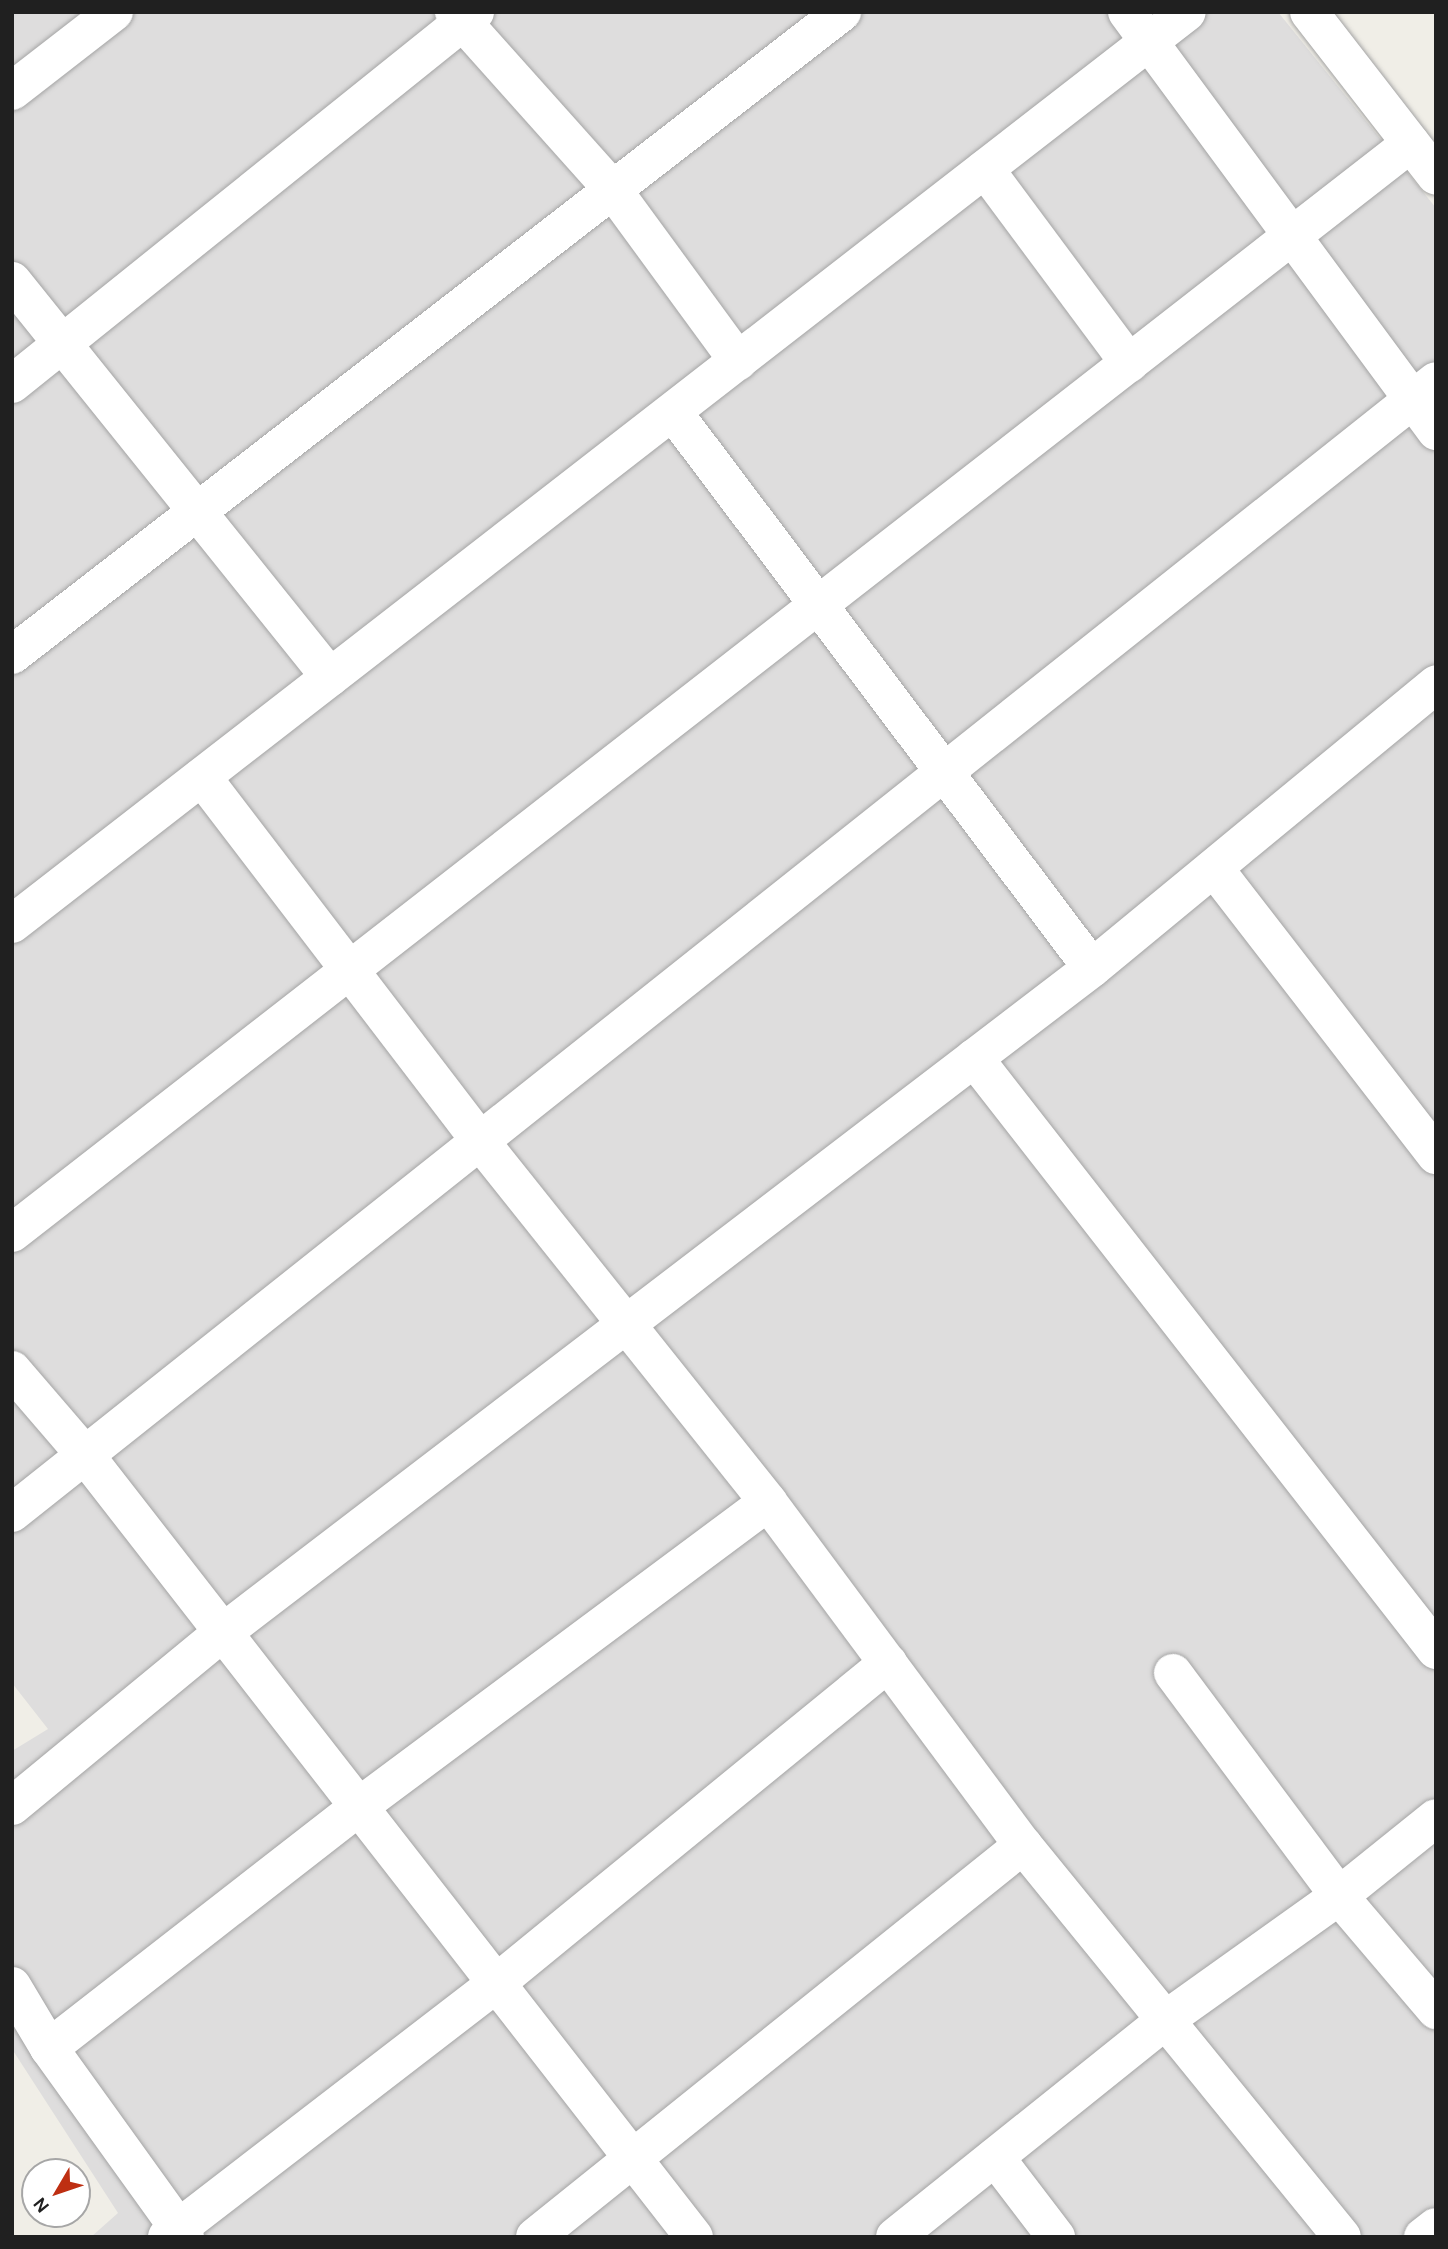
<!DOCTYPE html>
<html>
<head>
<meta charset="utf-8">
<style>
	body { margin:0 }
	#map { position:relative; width:1448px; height:2249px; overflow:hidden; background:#f0eee7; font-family:Karla,sans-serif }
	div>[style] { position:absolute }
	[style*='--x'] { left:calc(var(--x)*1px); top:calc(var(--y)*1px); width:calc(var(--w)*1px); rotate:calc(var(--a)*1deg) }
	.residential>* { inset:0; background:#dedddd }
	.roads { filter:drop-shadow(0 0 2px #a4a4a4) drop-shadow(0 0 2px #a4a4a4) }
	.minor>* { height:38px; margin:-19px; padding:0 19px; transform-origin:19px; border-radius:19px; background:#fff }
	span { translate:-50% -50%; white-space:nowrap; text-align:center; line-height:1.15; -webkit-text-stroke:5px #fff; paint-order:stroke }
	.frame { position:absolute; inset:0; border:14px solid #202020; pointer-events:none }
	.north { position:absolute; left:21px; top:2158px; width:70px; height:70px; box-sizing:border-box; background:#fff; border:2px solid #a6a6a6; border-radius:50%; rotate:231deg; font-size:19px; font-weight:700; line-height:28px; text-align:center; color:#202020 }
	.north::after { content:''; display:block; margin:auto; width:24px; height:32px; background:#be2f12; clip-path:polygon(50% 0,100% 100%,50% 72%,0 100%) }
</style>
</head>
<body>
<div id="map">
	<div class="residential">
		<i style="clip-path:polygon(12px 12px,1278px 12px,1436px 208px,1436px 2237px,91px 2237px,118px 2213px,12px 2049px,12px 1751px,48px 1729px,12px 1683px)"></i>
	</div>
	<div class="roads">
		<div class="minor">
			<i style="--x:454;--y:12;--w:239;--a:48.2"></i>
			<i style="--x:613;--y:190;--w:212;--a:53.8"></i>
			<i style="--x:1127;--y:12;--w:521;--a:53.59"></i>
			<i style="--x:1309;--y:12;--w:207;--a:52.2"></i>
			<i style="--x:12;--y:91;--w:129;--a:-37.8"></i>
			<i style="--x:985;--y:169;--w:242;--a:53.4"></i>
			<i style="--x:12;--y:281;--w:508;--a:51.23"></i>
			<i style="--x:12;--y:384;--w:594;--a:-38.78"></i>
			<i style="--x:673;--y:412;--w:696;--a:53"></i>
			<i style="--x:12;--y:655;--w:1050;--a:-37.76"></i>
			<i style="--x:202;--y:777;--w:458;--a:52.6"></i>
			<i style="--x:480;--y:1141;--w:462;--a:51.4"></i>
			<i style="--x:768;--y:1502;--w:427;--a:53.4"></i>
			<i style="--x:1023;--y:1845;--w:505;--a:50.86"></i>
			<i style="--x:1214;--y:868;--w:363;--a:52.3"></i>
			<i style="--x:12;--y:924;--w:1487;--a:-37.82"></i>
			<i style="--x:974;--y:1058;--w:751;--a:52.03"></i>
			<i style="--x:12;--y:1233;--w:1773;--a:-37.92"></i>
			<i style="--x:12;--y:1370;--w:112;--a:49.3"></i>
			<i style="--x:85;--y:1455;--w:991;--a:52.09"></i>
			<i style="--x:12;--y:1513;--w:1819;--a:-38.48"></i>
			<i style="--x:1173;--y:1673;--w:278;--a:53.3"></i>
			<i style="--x:1339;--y:1896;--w:150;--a:49.6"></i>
			<i style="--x:12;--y:1806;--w:271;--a:-39.5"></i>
			<i style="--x:221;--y:1634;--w:1096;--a:-37.4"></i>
			<i style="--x:1092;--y:968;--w:446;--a:-39.5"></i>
			<i style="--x:12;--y:1986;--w:72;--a:59.2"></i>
			<i style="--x:49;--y:2048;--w:233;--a:54.3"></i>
			<i style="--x:49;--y:2048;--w:390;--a:-37.9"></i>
			<i style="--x:357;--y:1808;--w:512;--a:-36.67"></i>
			<i style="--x:995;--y:2157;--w:101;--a:52.7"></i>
			<i style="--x:167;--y:2237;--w:413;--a:-37.6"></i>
			<i style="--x:494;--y:1985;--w:509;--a:-39.26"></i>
			<i style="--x:535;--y:2237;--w:626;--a:-38.77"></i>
			<i style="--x:895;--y:2237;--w:350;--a:-38.7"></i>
			<i style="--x:1168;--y:2018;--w:210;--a:-35.5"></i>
			<i style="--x:1339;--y:1896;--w:124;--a:-38.8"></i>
			<i style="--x:1423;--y:2237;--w:16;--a:-38"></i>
		</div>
	</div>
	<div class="frame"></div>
	<div class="north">N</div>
</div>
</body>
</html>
